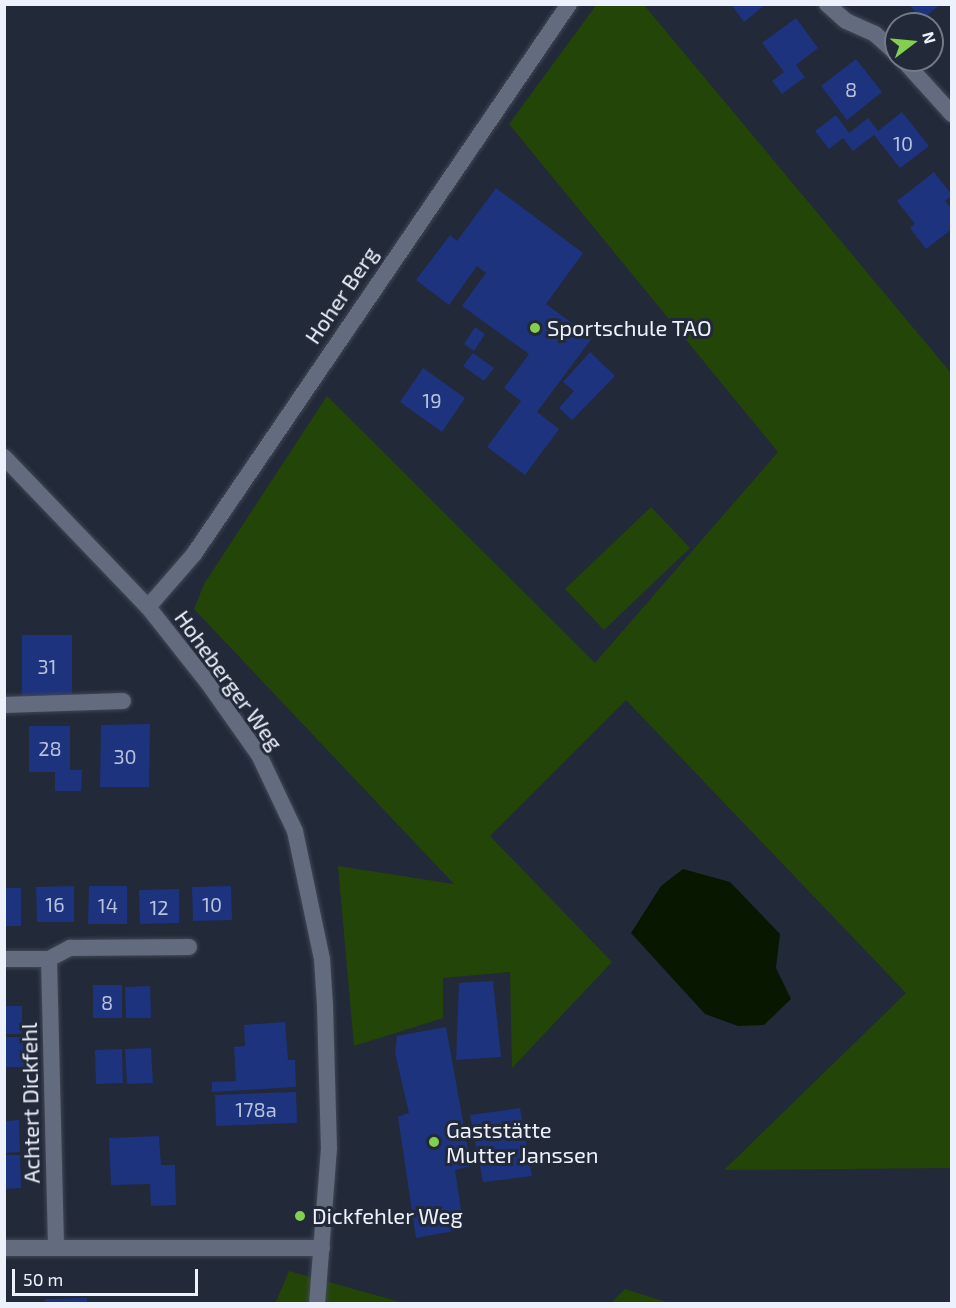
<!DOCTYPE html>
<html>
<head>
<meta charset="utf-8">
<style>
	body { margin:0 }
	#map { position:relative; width:956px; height:1308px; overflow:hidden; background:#222939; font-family:"Exo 2",sans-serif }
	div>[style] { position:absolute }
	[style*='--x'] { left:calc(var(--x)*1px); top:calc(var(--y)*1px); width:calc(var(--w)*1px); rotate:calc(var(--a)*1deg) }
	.green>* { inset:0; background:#244508 }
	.water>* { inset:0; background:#081700 }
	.building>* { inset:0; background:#1d337e }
	.roads { filter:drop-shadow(0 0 2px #414754) drop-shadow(0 0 2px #414754) }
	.minor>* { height:16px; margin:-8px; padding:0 8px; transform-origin:8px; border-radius:8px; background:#636b7e }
	.tertiary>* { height:16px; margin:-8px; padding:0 8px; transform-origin:8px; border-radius:8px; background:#636b7e }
	.dots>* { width:16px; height:16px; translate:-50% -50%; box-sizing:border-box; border:3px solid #222939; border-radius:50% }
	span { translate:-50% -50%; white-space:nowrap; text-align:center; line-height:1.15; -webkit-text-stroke:6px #222939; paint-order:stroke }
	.number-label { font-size:20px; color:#b8c2dc }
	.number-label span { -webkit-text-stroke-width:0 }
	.street-label { font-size:22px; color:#ecf1fb }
	.poi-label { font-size:22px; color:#ecf1fb }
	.left { translate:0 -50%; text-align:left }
	.frame { position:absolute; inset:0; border:6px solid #ecf1fb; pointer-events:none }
	.north { position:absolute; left:884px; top:12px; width:60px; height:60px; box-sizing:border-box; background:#222939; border:2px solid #737987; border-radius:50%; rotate:74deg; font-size:16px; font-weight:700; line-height:24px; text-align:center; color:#ecf1fb }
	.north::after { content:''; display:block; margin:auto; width:21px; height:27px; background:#83d04e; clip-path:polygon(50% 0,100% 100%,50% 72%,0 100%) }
	.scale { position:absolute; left:12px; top:1269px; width:186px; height:27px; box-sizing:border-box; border:3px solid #ecf1fb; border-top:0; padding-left:8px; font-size:18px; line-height:21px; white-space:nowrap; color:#ecf1fb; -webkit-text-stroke:4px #222939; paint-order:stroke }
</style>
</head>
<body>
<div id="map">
	<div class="green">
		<i style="clip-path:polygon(597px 4px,644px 5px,951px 373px,951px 1168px,724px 1170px,906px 993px,626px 700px,490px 836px,612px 962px,512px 1068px,510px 972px,443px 978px,443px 1018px,354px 1046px,338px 866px,454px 884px,194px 609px,204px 584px,327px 396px,595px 663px,778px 452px,509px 124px)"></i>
		<i style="clip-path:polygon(651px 507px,690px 548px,604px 630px,565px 589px)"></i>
		<i style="clip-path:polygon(289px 1271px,404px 1303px,275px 1304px)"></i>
		<i style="clip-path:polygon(625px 1289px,669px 1303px,611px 1303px)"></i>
	</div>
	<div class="water">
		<i style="clip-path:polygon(683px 869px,730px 882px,780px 934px,776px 968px,791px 999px,764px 1025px,738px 1026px,705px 1014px,631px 933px,661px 886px)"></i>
	</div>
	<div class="building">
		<i style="clip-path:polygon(731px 4px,766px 4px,744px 22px)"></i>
		<i style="clip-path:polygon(909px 4px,941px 4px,921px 20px)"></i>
		<i style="clip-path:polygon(796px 18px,818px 48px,796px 65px,805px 77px,782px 94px,772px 81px,784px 72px,762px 43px)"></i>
		<i style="clip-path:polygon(856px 59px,882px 92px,847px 120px,821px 86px)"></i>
		<i style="clip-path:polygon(902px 112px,929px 146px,900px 168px,874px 135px,853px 151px,843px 138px,829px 149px,815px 131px,836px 115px,849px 133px,868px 118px,878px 131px)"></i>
		<i style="clip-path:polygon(934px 172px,952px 195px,945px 201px,952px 209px,952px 229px,926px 249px,910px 228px,915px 224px,897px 201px)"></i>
		<i style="clip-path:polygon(496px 188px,583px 253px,546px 304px,592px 338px,537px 412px,559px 429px,525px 475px,487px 447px,521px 401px,504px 388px,529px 354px,462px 306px,486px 273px,477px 266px,449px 305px,416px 280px,450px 235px,457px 241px)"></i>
		<i style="clip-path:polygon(475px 327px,485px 334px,474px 351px,464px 344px)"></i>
		<i style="clip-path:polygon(590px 352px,615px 376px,572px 420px,559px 408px,574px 391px,563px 382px)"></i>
		<i style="clip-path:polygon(473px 353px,494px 368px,484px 381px,463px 366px)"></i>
		<i style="clip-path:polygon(423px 368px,465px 398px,442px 432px,400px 402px)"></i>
		<i style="clip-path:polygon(22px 635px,72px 635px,72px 697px,22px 697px)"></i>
		<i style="clip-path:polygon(150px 724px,149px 787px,100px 787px,101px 725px)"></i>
		<i style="clip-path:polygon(29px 726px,70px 726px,70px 770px,82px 770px,81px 791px,55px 791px,55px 772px,29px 772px)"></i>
		<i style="clip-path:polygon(74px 886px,74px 922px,37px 922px,36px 887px)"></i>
		<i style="clip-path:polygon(89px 886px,127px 886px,127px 924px,88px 924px)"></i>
		<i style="clip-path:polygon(231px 886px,232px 920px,193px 921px,192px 887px)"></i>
		<i style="clip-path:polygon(4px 888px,21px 888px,21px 926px,4px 926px)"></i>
		<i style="clip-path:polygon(179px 889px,179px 923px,140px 924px,139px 890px)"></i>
		<i style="clip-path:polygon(493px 981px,501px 1057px,456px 1060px,459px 983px)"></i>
		<i style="clip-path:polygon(93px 985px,122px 985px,122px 1018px,93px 1018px)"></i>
		<i style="clip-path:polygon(150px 986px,151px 1018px,126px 1018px,125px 987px)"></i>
		<i style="clip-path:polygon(4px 1006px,22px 1006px,22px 1034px,4px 1034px)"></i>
		<i style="clip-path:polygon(285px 1022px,288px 1060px,295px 1060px,296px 1087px,212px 1092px,212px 1082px,236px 1081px,234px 1047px,245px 1046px,244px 1025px)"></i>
		<i style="clip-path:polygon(446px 1027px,471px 1166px,455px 1170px,464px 1229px,416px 1238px,398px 1117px,409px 1113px,395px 1053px,397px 1036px)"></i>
		<i style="clip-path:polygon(4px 1037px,23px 1037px,24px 1067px,4px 1067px)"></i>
		<i style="clip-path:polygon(151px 1048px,153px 1083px,127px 1084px,125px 1049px)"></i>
		<i style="clip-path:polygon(122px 1049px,123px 1083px,96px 1084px,95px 1050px)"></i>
		<i style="clip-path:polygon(296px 1092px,297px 1123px,216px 1126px,215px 1095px)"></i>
		<i style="clip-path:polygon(520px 1108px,532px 1176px,483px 1182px,470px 1115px)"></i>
		<i style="clip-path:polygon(19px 1120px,20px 1152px,4px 1153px,4px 1121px)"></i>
		<i style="clip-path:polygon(159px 1136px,161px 1165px,175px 1165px,176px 1205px,151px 1206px,150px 1184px,111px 1185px,109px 1138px)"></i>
		<i style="clip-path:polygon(4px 1155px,20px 1155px,21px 1188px,4px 1189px)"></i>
		<i style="clip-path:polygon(87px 1298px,87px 1304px,45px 1304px,45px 1299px)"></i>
	</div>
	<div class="roads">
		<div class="minor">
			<i style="--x:827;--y:4;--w:25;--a:42"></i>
			<i style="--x:846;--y:21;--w:32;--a:24"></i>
			<i style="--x:875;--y:34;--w:28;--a:42"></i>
			<i style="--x:903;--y:60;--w:73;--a:47.8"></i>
			<i style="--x:148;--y:607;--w:70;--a:-49"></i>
			<i style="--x:194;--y:554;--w:666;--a:-55.71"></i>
			<i style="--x:4;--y:705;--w:119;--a:-1.9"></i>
			<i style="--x:4;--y:959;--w:45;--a:0"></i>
			<i style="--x:49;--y:959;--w:288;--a:88.6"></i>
			<i style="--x:49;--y:959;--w:24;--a:-28"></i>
			<i style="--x:70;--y:948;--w:119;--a:-0.5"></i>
			<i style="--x:4;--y:1248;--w:318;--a:0"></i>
		</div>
		<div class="tertiary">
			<i style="--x:4;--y:457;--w:208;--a:46.2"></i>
			<i style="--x:148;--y:607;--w:97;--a:51.7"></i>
			<i style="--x:208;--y:683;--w:88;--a:54.7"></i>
			<i style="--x:259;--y:755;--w:84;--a:64.7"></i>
			<i style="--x:295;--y:831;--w:131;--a:78.1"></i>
			<i style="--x:322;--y:959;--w:47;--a:86.3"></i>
			<i style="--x:325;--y:1006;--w:142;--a:88.4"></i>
			<i style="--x:329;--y:1148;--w:156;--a:94.4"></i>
		</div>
	</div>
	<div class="dots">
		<i style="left:535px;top:328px;background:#83d04e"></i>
		<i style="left:434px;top:1142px;background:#83d04e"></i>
		<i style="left:300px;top:1216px;background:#83d04e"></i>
	</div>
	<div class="number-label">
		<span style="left:851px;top:89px">8</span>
		<span style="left:903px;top:143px">10</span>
		<span style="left:432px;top:400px">19</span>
		<span style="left:47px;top:666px">31</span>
		<span style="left:50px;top:748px">28</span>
		<span style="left:125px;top:756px">30</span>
		<span style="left:55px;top:904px">16</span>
		<span style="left:212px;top:904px">10</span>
		<span style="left:108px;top:905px">14</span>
		<span style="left:159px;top:907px">12</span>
		<span style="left:107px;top:1002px">8</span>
		<span style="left:256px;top:1109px">178a</span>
	</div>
	<div class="street-label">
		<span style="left:341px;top:295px;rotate:-56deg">Hoher Berg</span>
		<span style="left:229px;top:680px;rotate:54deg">Hoheberger Weg</span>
		<span style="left:30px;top:1103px;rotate:-91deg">Achtert Dickfehl</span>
	</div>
	<div class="poi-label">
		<span class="left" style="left:547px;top:328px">Sportschule TAO</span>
		<span class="left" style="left:446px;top:1142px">Gaststätte<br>Mutter Janssen</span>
		<span class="left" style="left:312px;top:1216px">Dickfehler Weg</span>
	</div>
	<div class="frame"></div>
	<div class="north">N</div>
	<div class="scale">50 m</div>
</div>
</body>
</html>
